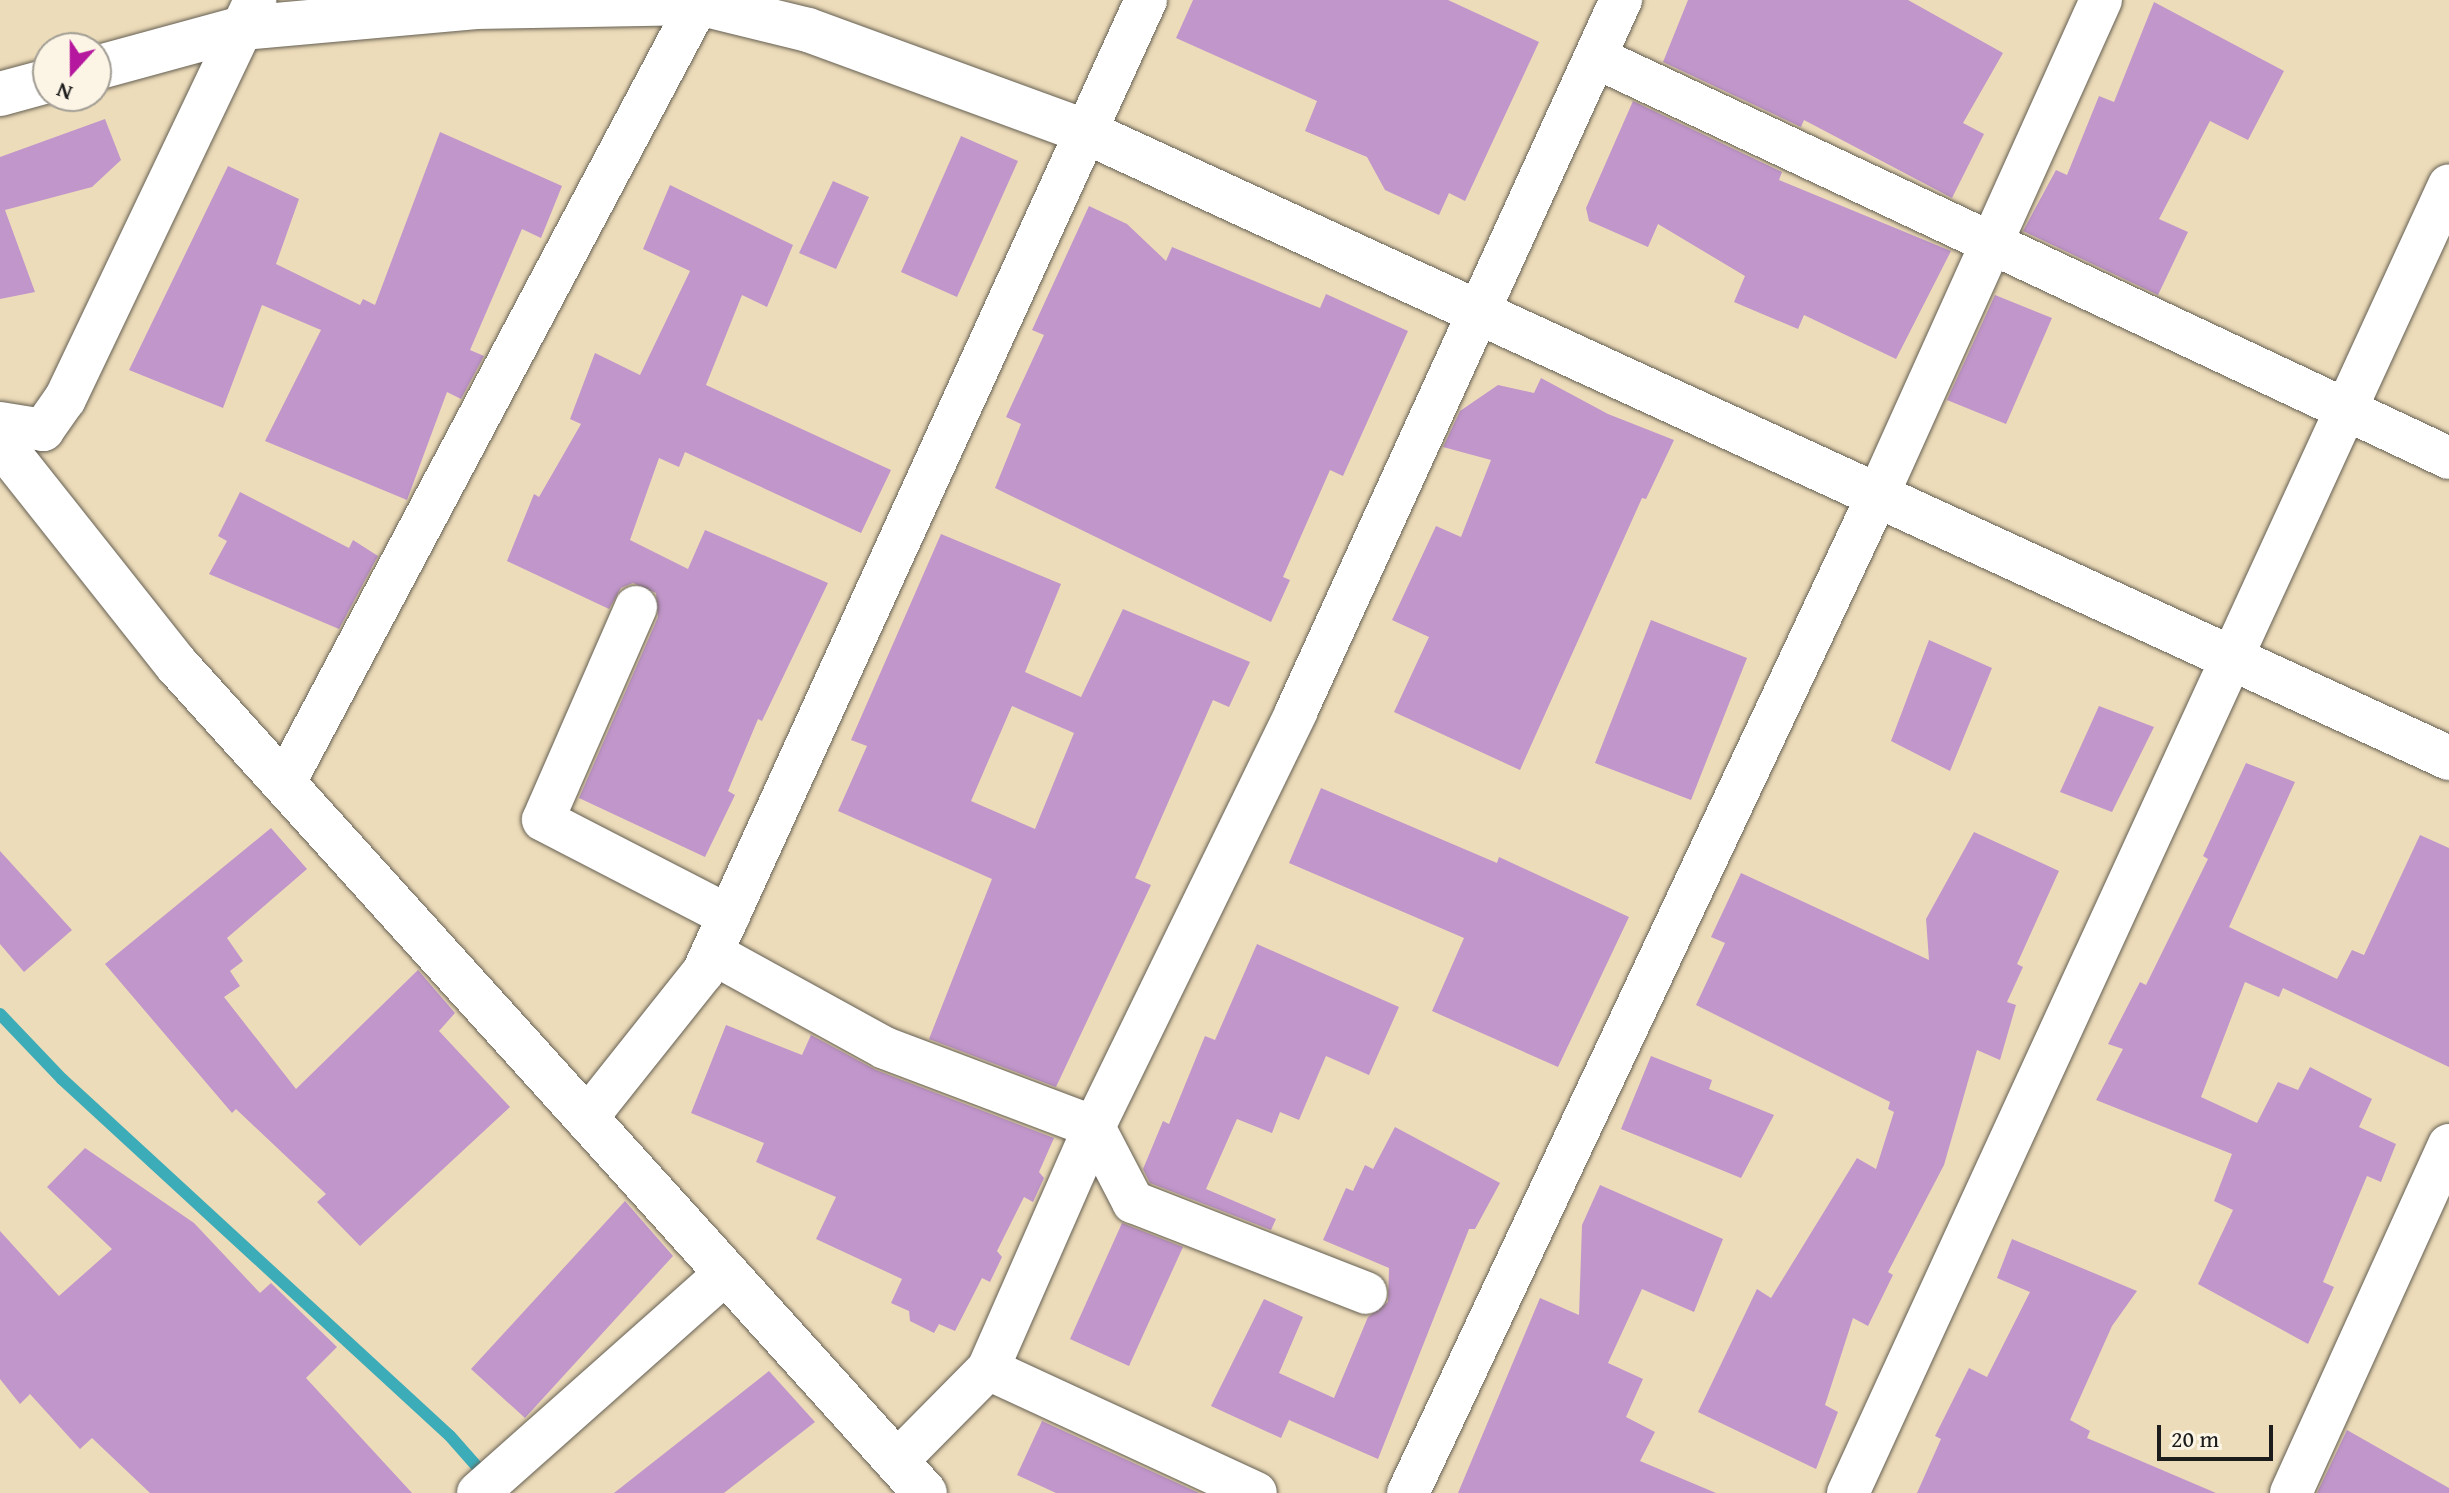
<!DOCTYPE html>
<html>
<head>
<meta charset="utf-8">
<style>
	body { margin:0 }
	#map { position:relative; width:2449px; height:1493px; overflow:hidden; background:#eddcb9; font-family:"Gentium Book Plus",serif }
	div>[style] { position:absolute }
	[style*='--x'] { left:calc(var(--x)*1px); top:calc(var(--y)*1px); width:calc(var(--w)*1px); rotate:calc(var(--a)*1deg) }
	.stream>* { height:12px; margin:-6px; padding:0 6px; transform-origin:6px; border-radius:6px; background:#3cacb9 }
	.building>* { inset:0; background:#c196cb }
	.roads { filter:drop-shadow(0 0 2px #655f53) drop-shadow(0 0 2px #655f53) }
	.minor>* { height:42px; margin:-21px; padding:0 21px; transform-origin:21px; border-radius:21px; background:#fff }
	.tertiary>* { height:44px; margin:-22px; padding:0 22px; transform-origin:22px; border-radius:22px; background:#fff }
	span { translate:-50% -50%; white-space:nowrap; text-align:center; line-height:1.15; -webkit-text-stroke:8px #fcf5e5; paint-order:stroke }
	.north { position:absolute; left:32px; top:32px; width:80px; height:80px; box-sizing:border-box; background:#fcf5e5; border:2px solid #a29e95; border-radius:50%; rotate:201deg; font-size:22px; font-weight:700; line-height:32px; text-align:center; color:#1c1c1c }
	.north::after { content:''; display:block; margin:auto; width:28px; height:36px; background:#b5179e; clip-path:polygon(50% 0,100% 100%,50% 72%,0 100%) }
	.scale { position:absolute; left:2157px; top:1425px; width:116px; height:36px; box-sizing:border-box; border:4px solid #1c1c1c; border-top:0; padding-left:10px; font-size:24px; line-height:28px; white-space:nowrap; color:#1c1c1c; -webkit-text-stroke:6px #fcf5e5; paint-order:stroke }
</style>
</head>
<body>
<div id="map">
	<div class="stream">
		<i style="--x:0;--y:1014;--w:90;--a:46.4"></i>
		<i style="--x:62;--y:1079;--w:527;--a:42.62"></i>
		<i style="--x:450;--y:1436;--w:56;--a:48.6"></i>
	</div>
	<div class="building">
		<i style="clip-path:polygon(1193px 0,1448px 0,1539px 42px,1465px 201px,1449px 193px,1439px 215px,1385px 190px,1367px 157px,1305px 131px,1317px 101px,1176px 38px)"></i>
		<i style="clip-path:polygon(1688px 0,1908px 0,2003px 53px,1963px 123px,1984px 134px,1952px 198px,1804px 120px,1801px 127px,1663px 62px)"></i>
		<i style="clip-path:polygon(2154px 2px,2284px 71px,2248px 140px,2210px 121px,2159px 219px,2188px 232px,2158px 295px,2023px 231px,2056px 170px,2067px 175px,2099px 96px,2114px 102px)"></i>
		<i style="clip-path:polygon(1633px 101px,1782px 172px,1779px 180px,1951px 251px,1896px 359px,1804px 315px,1798px 329px,1734px 302px,1745px 276px,1658px 224px,1648px 247px,1589px 221px,1586px 208px)"></i>
		<i style="clip-path:polygon(105px 119px,121px 160px,92px 187px,5px 210px,35px 292px,0 299px,0 157px)"></i>
		<i style="clip-path:polygon(440px 132px,562px 186px,541px 238px,522px 229px,470px 350px,484px 356px,461px 399px,447px 392px,407px 500px,265px 441px,321px 330px,262px 305px,223px 408px,129px 370px,228px 166px,299px 199px,276px 264px,360px 305px,363px 299px,375px 305px)"></i>
		<i style="clip-path:polygon(961px 136px,1018px 161px,957px 297px,901px 272px)"></i>
		<i style="clip-path:polygon(833px 181px,869px 197px,836px 269px,799px 253px)"></i>
		<i style="clip-path:polygon(670px 185px,793px 245px,767px 307px,742px 295px,706px 385px,891px 470px,861px 533px,685px 452px,679px 467px,659px 458px,630px 540px,688px 569px,705px 530px,828px 583px,762px 721px,758px 719px,728px 791px,735px 795px,705px 857px,579px 798px,658px 617px,656px 593px,633px 583px,621px 588px,609px 609px,507px 561px,534px 494px,539px 497px,581px 424px,570px 419px,595px 353px,640px 375px,690px 271px,643px 249px)"></i>
		<i style="clip-path:polygon(1089px 206px,1127px 224px,1166px 261px,1172px 247px,1320px 308px,1326px 294px,1408px 331px,1343px 476px,1330px 470px,1283px 577px,1290px 580px,1271px 622px,995px 488px,1021px 424px,1006px 417px,1044px 335px,1032px 330px)"></i>
		<i style="clip-path:polygon(1995px 295px,2052px 318px,2006px 424px,1947px 400px)"></i>
		<i style="clip-path:polygon(1541px 378px,1608px 414px,1674px 440px,1646px 499px,1642px 498px,1520px 770px,1394px 712px,1429px 637px,1392px 620px,1436px 526px,1461px 537px,1491px 460px,1443px 447px,1460px 411px,1498px 385px,1534px 393px)"></i>
		<i style="clip-path:polygon(240px 492px,349px 548px,353px 540px,378px 556px,339px 629px,209px 574px,227px 541px,218px 536px)"></i>
		<i style="clip-path:polygon(evenodd,941px 534px,1061px 584px,1025px 672px,1081px 697px,1123px 609px,1250px 662px,1229px 707px,1213px 700px,1135px 878px,1151px 885px,1056px 1087px,929px 1039px,992px 879px,838px 811px,867px 746px,851px 740px,941px 534px,1012px 706px,1074px 733px,1035px 829px,971px 801px,1012px 706px)"></i>
		<i style="clip-path:polygon(1651px 620px,1747px 658px,1691px 800px,1595px 763px)"></i>
		<i style="clip-path:polygon(1929px 640px,1992px 668px,1950px 771px,1891px 741px)"></i>
		<i style="clip-path:polygon(2099px 706px,2154px 727px,2112px 812px,2060px 792px)"></i>
		<i style="clip-path:polygon(2246px 763px,2295px 782px,2229px 927px,2337px 979px,2352px 950px,2364px 955px,2420px 835px,2449px 848px,2449px 1067px,2283px 988px,2279px 997px,2245px 982px,2201px 1097px,2257px 1123px,2278px 1082px,2298px 1090px,2310px 1067px,2372px 1099px,2359px 1127px,2396px 1144px,2381px 1182px,2367px 1176px,2323px 1282px,2334px 1287px,2308px 1344px,2198px 1284px,2233px 1210px,2214px 1201px,2232px 1154px,2096px 1100px,2123px 1049px,2108px 1044px,2140px 982px,2146px 985px,2208px 859px,2203px 856px)"></i>
		<i style="clip-path:polygon(1321px 788px,1497px 863px,1499px 857px,1629px 917px,1558px 1067px,1432px 1011px,1464px 938px,1289px 863px)"></i>
		<i style="clip-path:polygon(271px 828px,307px 869px,227px 938px,243px 961px,230px 971px,240px 986px,224px 997px,296px 1089px,418px 970px,455px 1013px,439px 1031px,510px 1107px,360px 1246px,317px 1202px,326px 1194px,236px 1109px,232px 1113px,105px 964px)"></i>
		<i style="clip-path:polygon(1974px 832px,2059px 871px,2017px 964px,2023px 967px,2007px 1002px,2016px 1005px,2000px 1060px,1977px 1050px,1944px 1165px,1888px 1272px,1893px 1275px,1868px 1326px,1853px 1318px,1825px 1405px,1838px 1412px,1816px 1469px,1698px 1412px,1757px 1289px,1771px 1298px,1857px 1158px,1876px 1169px,1894px 1112px,1888px 1109px,1890px 1102px,1696px 1005px,1725px 943px,1711px 937px,1741px 873px,1929px 960px,1926px 919px)"></i>
		<i style="clip-path:polygon(0 851px,72px 930px,24px 972px,0 944px)"></i>
		<i style="clip-path:polygon(1257px 944px,1399px 1007px,1369px 1075px,1326px 1056px,1299px 1120px,1280px 1112px,1272px 1133px,1237px 1119px,1206px 1189px,1276px 1219px,1271px 1230px,1150px 1183px,1143px 1169px,1163px 1121px,1169px 1124px,1205px 1036px,1215px 1040px)"></i>
		<i style="clip-path:polygon(726px 1025px,802px 1055px,811px 1035px,876px 1070px,1054px 1138px,1039px 1172px,1044px 1178px,1033px 1202px,1024px 1197px,997px 1251px,1002px 1257px,990px 1282px,982px 1278px,955px 1331px,939px 1324px,934px 1333px,910px 1321px,909px 1311px,891px 1303px,902px 1279px,816px 1239px,836px 1197px,756px 1162px,764px 1143px,691px 1113px)"></i>
		<i style="clip-path:polygon(1651px 1056px,1712px 1080px,1709px 1089px,1774px 1115px,1741px 1178px,1621px 1129px)"></i>
		<i style="clip-path:polygon(1395px 1127px,1500px 1183px,1475px 1229px,1469px 1229px,1378px 1459px,1289px 1420px,1281px 1438px,1211px 1406px,1264px 1299px,1303px 1317px,1279px 1373px,1334px 1398px,1368px 1317px,1388px 1302px,1389px 1268px,1323px 1240px,1346px 1188px,1353px 1191px,1365px 1165px,1373px 1169px)"></i>
		<i style="clip-path:polygon(85px 1148px,194px 1223px,260px 1293px,271px 1283px,337px 1347px,306px 1378px,412px 1493px,150px 1493px,92px 1438px,80px 1449px,30px 1394px,20px 1404px,0 1379px,0 1231px,59px 1296px,112px 1249px,47px 1187px)"></i>
		<i style="clip-path:polygon(1600px 1185px,1723px 1239px,1694px 1312px,1642px 1289px,1608px 1363px,1643px 1379px,1626px 1417px,1655px 1432px,1640px 1461px,1716px 1493px,1458px 1493px,1540px 1298px,1579px 1315px,1582px 1225px)"></i>
		<i style="clip-path:polygon(625px 1201px,673px 1256px,525px 1418px,471px 1369px)"></i>
		<i style="clip-path:polygon(1122px 1223px,1183px 1247px,1129px 1366px,1070px 1339px)"></i>
		<i style="clip-path:polygon(2012px 1239px,2137px 1291px,2112px 1326px,2070px 1420px,2090px 1431px,2087px 1438px,2216px 1493px,1917px 1493px,1941px 1439px,1935px 1436px,1969px 1368px,1987px 1377px,2030px 1292px,1997px 1278px)"></i>
		<i style="clip-path:polygon(769px 1371px,815px 1422px,724px 1493px,614px 1493px)"></i>
		<i style="clip-path:polygon(1042px 1421px,1199px 1493px,1056px 1493px,1017px 1475px)"></i>
		<i style="clip-path:polygon(2347px 1430px,2449px 1488px,2449px 1493px,2317px 1493px)"></i>
	</div>
	<div class="roads">
		<div class="minor">
			<i style="--x:1595;--y:57;--w:943;--a:25.15"></i>
			<i style="--x:0;--y:423;--w:44;--a:9.2"></i>
			<i style="--x:43;--y:430;--w:38;--a:-55"></i>
			<i style="--x:65;--y:399;--w:442;--a:-64.5"></i>
			<i style="--x:636;--y:607;--w:232;--a:113.6"></i>
			<i style="--x:543;--y:820;--w:209;--a:27.3"></i>
			<i style="--x:284;--y:784;--w:888;--a:-62.05"></i>
			<i style="--x:712;--y:953;--w:197;--a:28.8"></i>
			<i style="--x:885;--y:1048;--w:223;--a:20.7"></i>
			<i style="--x:1094;--y:1127;--w:85;--a:62.5"></i>
			<i style="--x:1133;--y:1202;--w:250;--a:21.3"></i>
			<i style="--x:586;--y:1119;--w:188;--a:-51.5"></i>
			<i style="--x:703;--y:972;--w:1068;--a:-65.5"></i>
			<i style="--x:988;--y:1369;--w:295;--a:24.8"></i>
			<i style="--x:896;--y:1462;--w:131;--a:-45.3"></i>
			<i style="--x:988;--y:1369;--w:264;--a:-66.3"></i>
			<i style="--x:1094;--y:1127;--w:462;--a:-64"></i>
			<i style="--x:1296;--y:712;--w:783;--a:-65.47"></i>
			<i style="--x:478;--y:1493;--w:330;--a:-41.6"></i>
			<i style="--x:1408;--y:1493;--w:1101;--a:-64.79"></i>
			<i style="--x:1877;--y:497;--w:545;--a:-65.74"></i>
			<i style="--x:1848;--y:1493;--w:1439;--a:-65.32"></i>
			<i style="--x:2291;--y:1493;--w:382;--a:-65.6"></i>
		</div>
		<div class="tertiary">
			<i style="--x:96;--y:68;--w:151;--a:-15.3"></i>
			<i style="--x:242;--y:28;--w:235;--a:-5.1"></i>
			<i style="--x:476;--y:7;--w:222;--a:-1"></i>
			<i style="--x:698;--y:3;--w:113;--a:13.8"></i>
			<i style="--x:808;--y:30;--w:296;--a:20.1"></i>
			<i style="--x:1086;--y:132;--w:1500;--a:24.67"></i>
			<i style="--x:0;--y:94;--w:50;--a:-15.2"></i>
			<i style="--x:0;--y:442;--w:283;--a:51.6"></i>
			<i style="--x:176;--y:664;--w:1117;--a:47.9"></i>
		</div>
	</div>
	<div class="north">N</div>
	<div class="scale">20 m</div>
</div>
</body>
</html>
